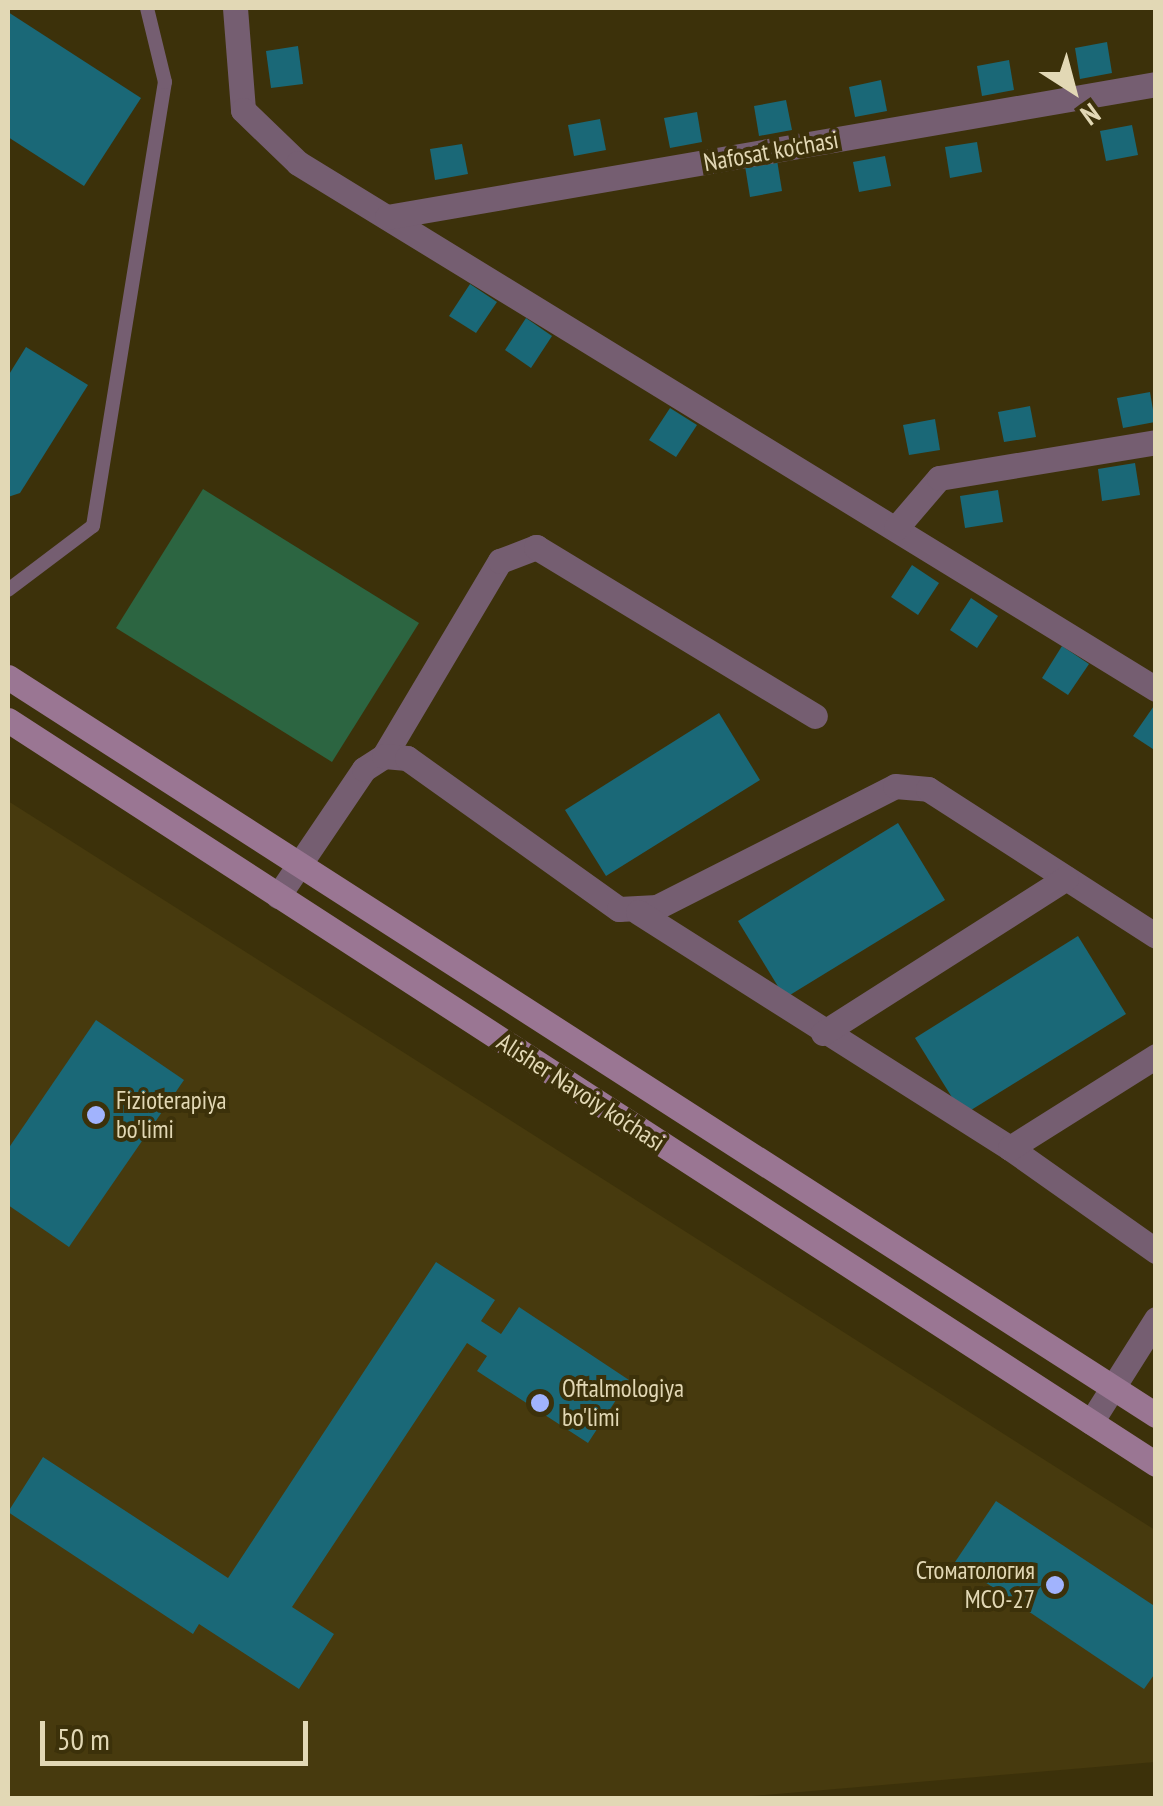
<!DOCTYPE html>
<html>
<head>
<meta charset="utf-8">
<style>
	body { margin:0 }
	#map { position:relative; width:1163px; height:1806px; overflow:hidden; background:#3c310a; font-family:"PT Sans Narrow",sans-serif }
	div>[style] { position:absolute }
	[style*='--x'] { left:calc(var(--x)*1px); top:calc(var(--y)*1px); width:calc(var(--w)*1px); rotate:calc(var(--a)*1deg) }
	.built>* { inset:0; background:#473a0e }
	.green>* { inset:0; background:#2c6541 }
	.building>* { inset:0; background:#1a6877 }
	.service>* { height:14px; margin:-7px; padding:0 7px; transform-origin:7px; border-radius:7px; background:#755e71 }
	.minor>* { height:25px; margin:-12.5px; padding:0 12.5px; transform-origin:12.5px; border-radius:12.5px; background:#755e71 }
	.secondary>* { height:25px; margin:-12.5px; padding:0 12.5px; transform-origin:12.5px; border-radius:12.5px; background:#9a7693 }
	.dots>* { width:28px; height:28px; translate:-50% -50%; box-sizing:border-box; border:5px solid #3c310a; border-radius:50% }
	span { translate:-50% -50%; white-space:nowrap; text-align:center; line-height:1.15; -webkit-text-stroke:8px #3c310a; paint-order:stroke }
	.street-label { font-size:25px; color:#e2d8b5 }
	.poi-label { font-size:25px; color:#e2d8b5 }
	.left { translate:0 -50%; text-align:left }
	.right { translate:-100% -50%; text-align:right }
	.frame { position:absolute; inset:0; border:10px solid #e2d8b5; pointer-events:none }
	.north { position:absolute; left:1023px; top:40px; width:100px; height:100px; -webkit-text-stroke:8px #3c310a; paint-order:stroke; rotate:144deg; font-size:28px; font-weight:700; line-height:40px; text-align:center; color:#e2d8b5 }
	.north::after { content:''; display:block; margin:auto; width:35px; height:45px; background:#e2d8b5; clip-path:polygon(50% 0,100% 100%,50% 72%,0 100%) }
	.scale { position:absolute; left:40px; top:1721px; width:268px; height:45px; box-sizing:border-box; border:5px solid #e2d8b5; border-top:0; padding-left:12px; font-size:30px; line-height:35px; white-space:nowrap; color:#e2d8b5; -webkit-text-stroke:8px #3c310a; paint-order:stroke }
</style>
</head>
<body>
<div id="map">
	<div class="built">
		<i style="clip-path:polygon(8px 801px,1155px 1530px,1155px 1762px,728px 1798px,8px 1798px)"></i>
	</div>
	<div class="green">
		<i style="clip-path:polygon(203px 489px,419px 623px,332px 762px,116px 628px)"></i>
	</div>
	<div class="building">
		<i style="clip-path:polygon(8px 12px,141px 98px,84px 186px,8px 137px)"></i>
		<i style="clip-path:polygon(1107px 42px,1112px 73px,1080px 79px,1075px 48px)"></i>
		<i style="clip-path:polygon(298px 46px,303px 84px,271px 88px,266px 51px)"></i>
		<i style="clip-path:polygon(1009px 60px,1014px 90px,982px 96px,977px 66px)"></i>
		<i style="clip-path:polygon(881px 80px,887px 111px,855px 117px,849px 87px)"></i>
		<i style="clip-path:polygon(786px 100px,792px 130px,759px 136px,754px 106px)"></i>
		<i style="clip-path:polygon(697px 112px,702px 142px,670px 148px,664px 118px)"></i>
		<i style="clip-path:polygon(600px 119px,606px 150px,574px 156px,568px 125px)"></i>
		<i style="clip-path:polygon(1132px 125px,1138px 155px,1106px 161px,1100px 131px)"></i>
		<i style="clip-path:polygon(977px 142px,982px 172px,950px 178px,945px 147px)"></i>
		<i style="clip-path:polygon(462px 144px,468px 174px,435px 180px,430px 149px)"></i>
		<i style="clip-path:polygon(885px 156px,891px 186px,859px 192px,853px 162px)"></i>
		<i style="clip-path:polygon(777px 160px,782px 191px,750px 197px,745px 166px)"></i>
		<i style="clip-path:polygon(470px 284px,497px 302px,476px 333px,449px 316px)"></i>
		<i style="clip-path:polygon(526px 318px,552px 336px,531px 368px,505px 350px)"></i>
		<i style="clip-path:polygon(26px 347px,88px 385px,20px 493px,8px 497px,8px 376px)"></i>
		<i style="clip-path:polygon(1150px 392px,1155px 422px,1123px 428px,1117px 398px)"></i>
		<i style="clip-path:polygon(1030px 406px,1036px 437px,1004px 442px,998px 412px)"></i>
		<i style="clip-path:polygon(670px 408px,697px 425px,676px 457px,649px 440px)"></i>
		<i style="clip-path:polygon(935px 419px,940px 450px,909px 455px,903px 425px)"></i>
		<i style="clip-path:polygon(1135px 463px,1140px 495px,1102px 501px,1098px 469px)"></i>
		<i style="clip-path:polygon(998px 490px,1003px 522px,965px 528px,960px 496px)"></i>
		<i style="clip-path:polygon(912px 565px,939px 583px,918px 615px,891px 597px)"></i>
		<i style="clip-path:polygon(971px 598px,998px 616px,977px 648px,950px 630px)"></i>
		<i style="clip-path:polygon(1062px 646px,1089px 664px,1068px 695px,1042px 678px)"></i>
		<i style="clip-path:polygon(1156px 703px,1156px 751px,1133px 736px)"></i>
		<i style="clip-path:polygon(719px 713px,760px 780px,606px 876px,565px 810px)"></i>
		<i style="clip-path:polygon(898px 823px,945px 900px,785px 998px,738px 921px)"></i>
		<i style="clip-path:polygon(1078px 936px,1126px 1014px,963px 1115px,915px 1038px)"></i>
		<i style="clip-path:polygon(96px 1020px,184px 1080px,69px 1247px,8px 1205px,8px 1149px)"></i>
		<i style="clip-path:polygon(436px 1262px,495px 1300px,481px 1321px,501px 1334px,519px 1307px,629px 1380px,588px 1443px,477px 1371px,487px 1356px,467px 1343px,292px 1607px,334px 1634px,299px 1689px,199px 1624px,193px 1634px,8px 1512px,43px 1457px,228px 1578px)"></i>
		<i style="clip-path:polygon(996px 1501px,1156px 1607px,1156px 1672px,1144px 1689px,955px 1562px)"></i>
	</div>
	<div class="service">
		<i style="--x:8;--y:590;--w:106;--a:-37"></i>
		<i style="--x:93;--y:526;--w:450;--a:-80.8"></i>
		<i style="--x:165;--y:82;--w:76;--a:-103.7"></i>
	</div>
	<div class="minor">
		<i style="--x:235;--y:8;--w:102;--a:85.5"></i>
		<i style="--x:243;--y:110;--w:76;--a:43.9"></i>
		<i style="--x:298;--y:163;--w:1006;--a:31.51"></i>
		<i style="--x:387;--y:217;--w:780;--a:-9.81"></i>
		<i style="--x:896;--y:528;--w:66;--a:-49.3"></i>
		<i style="--x:939;--y:478;--w:220;--a:-9.4"></i>
		<i style="--x:384;--y:756;--w:227;--a:-59.3"></i>
		<i style="--x:500;--y:561;--w:39;--a:-21"></i>
		<i style="--x:536;--y:547;--w:326;--a:31.2"></i>
		<i style="--x:278;--y:896;--w:153;--a:-55.9"></i>
		<i style="--x:364;--y:769;--w:24;--a:-33"></i>
		<i style="--x:384;--y:756;--w:23;--a:5"></i>
		<i style="--x:407;--y:758;--w:260;--a:35.5"></i>
		<i style="--x:619;--y:909;--w:38;--a:-3"></i>
		<i style="--x:657;--y:907;--w:267;--a:-26.9"></i>
		<i style="--x:895;--y:786;--w:33;--a:5"></i>
		<i style="--x:928;--y:789;--w:271;--a:32.8"></i>
		<i style="--x:638;--y:912;--w:441;--a:32.4"></i>
		<i style="--x:1010;--y:1148;--w:179;--a:35.2"></i>
		<i style="--x:823;--y:1033;--w:288;--a:-32.5"></i>
		<i style="--x:1010;--y:1148;--w:173;--a:-32.2"></i>
		<i style="--x:1091;--y:1422;--w:122;--a:-57.7"></i>
	</div>
	<div class="secondary">
		<i style="--x:8;--y:677;--w:1365;--a:32.74"></i>
		<i style="--x:8;--y:720;--w:1368;--a:32.95"></i>
	</div>
	<div class="dots">
		<i style="left:96px;top:1115px;background:#a1b3fd"></i>
		<i style="left:540px;top:1403px;background:#a1b3fd"></i>
		<i style="left:1055px;top:1585px;background:#a1b3fd"></i>
	</div>
	<div class="street-label">
		<span style="left:771px;top:151px;rotate:-10deg">Nafosat ko'chasi</span>
		<span style="left:581px;top:1092px;rotate:33deg">Alisher Navoiy ko'chasi</span>
	</div>
	<div class="poi-label">
		<span class="left" style="left:116px;top:1115px">Fizioterapiya<br>bo'limi</span>
		<span class="left" style="left:562px;top:1403px">Oftalmologiya<br>bo'limi</span>
		<span class="right" style="left:1035px;top:1585px">Стоматология<br>МСО-27</span>
	</div>
	<div class="frame"></div>
	<div class="north">N</div>
	<div class="scale">50 m</div>
</div>
</body>
</html>
